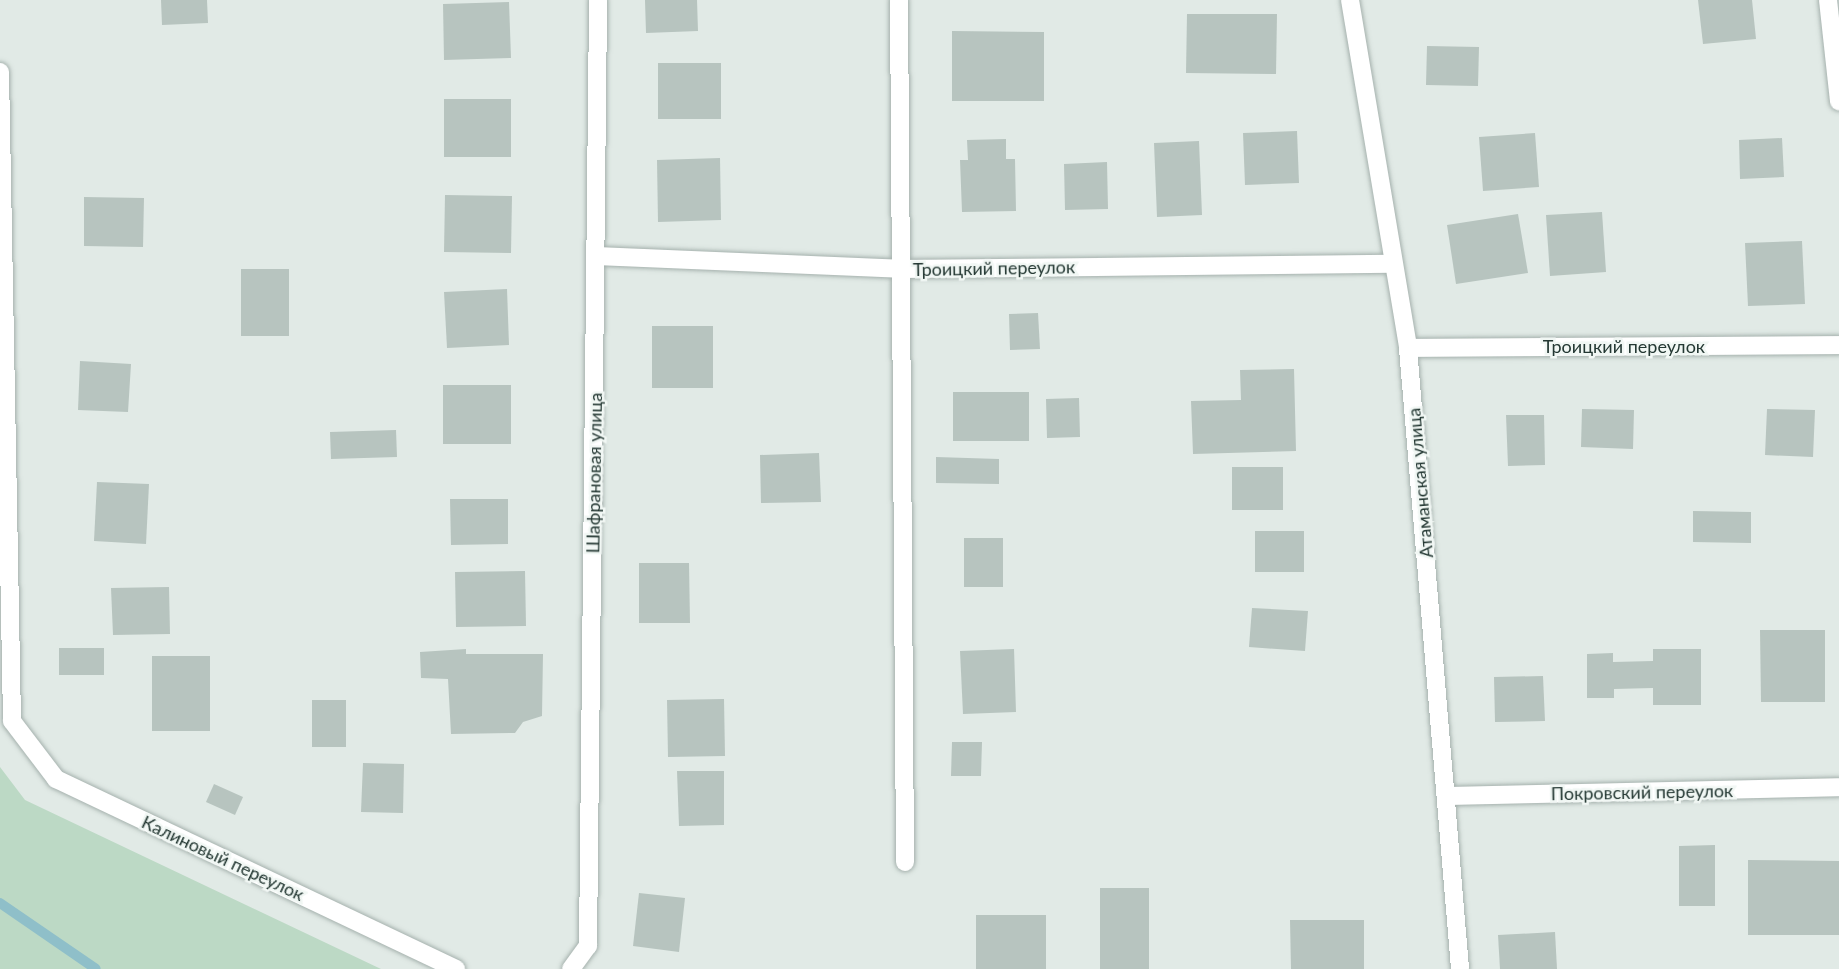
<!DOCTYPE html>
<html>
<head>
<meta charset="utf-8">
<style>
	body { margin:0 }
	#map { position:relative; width:1839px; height:969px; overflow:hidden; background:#e1eae6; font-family:Lato,sans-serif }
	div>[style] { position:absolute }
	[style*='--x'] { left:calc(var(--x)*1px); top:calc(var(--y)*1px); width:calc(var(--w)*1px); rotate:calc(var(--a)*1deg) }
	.green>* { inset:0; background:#bcd9c5 }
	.stream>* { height:10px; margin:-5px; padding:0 5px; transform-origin:5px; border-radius:5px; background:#8fbfc9 }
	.building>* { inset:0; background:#b7c4bf }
	.roads { filter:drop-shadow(0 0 2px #a5b1ad) drop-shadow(0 0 2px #a5b1ad) }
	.street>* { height:18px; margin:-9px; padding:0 9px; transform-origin:9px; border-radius:9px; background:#fff }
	span { translate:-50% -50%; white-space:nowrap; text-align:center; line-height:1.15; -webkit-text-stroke:5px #f1f7f4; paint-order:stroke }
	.street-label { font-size:18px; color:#243833 }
</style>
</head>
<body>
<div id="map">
	<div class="green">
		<i style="clip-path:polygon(0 767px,25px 800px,381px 969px,0 969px)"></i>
	</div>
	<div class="stream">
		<i style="--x:0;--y:903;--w:116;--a:34.5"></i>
	</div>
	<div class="building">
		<i style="clip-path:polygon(161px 0,207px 0,208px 23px,162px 25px)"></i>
		<i style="clip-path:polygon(645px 0,697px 0,698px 31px,646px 33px)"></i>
		<i style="clip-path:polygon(1698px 0,1752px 0,1756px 39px,1703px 44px)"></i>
		<i style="clip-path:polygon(509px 2px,511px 58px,444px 60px,443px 4px)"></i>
		<i style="clip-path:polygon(1187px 14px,1277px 14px,1276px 74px,1186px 73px)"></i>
		<i style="clip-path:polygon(952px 31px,1044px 32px,1044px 101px,952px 101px)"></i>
		<i style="clip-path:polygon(1427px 46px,1479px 47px,1478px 86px,1426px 85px)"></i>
		<i style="clip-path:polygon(658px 63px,721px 63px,721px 119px,658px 119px)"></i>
		<i style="clip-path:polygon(444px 99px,511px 99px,511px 157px,444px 157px)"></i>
		<i style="clip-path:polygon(1297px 131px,1299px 183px,1245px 185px,1243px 133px)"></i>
		<i style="clip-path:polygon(1535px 133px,1539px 187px,1483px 191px,1479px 137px)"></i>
		<i style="clip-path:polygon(1782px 138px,1784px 177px,1740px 179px,1739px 140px)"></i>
		<i style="clip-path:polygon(1006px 139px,1006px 159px,1015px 159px,1016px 211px,962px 212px,960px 160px,968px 160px,967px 140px)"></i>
		<i style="clip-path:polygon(1199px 141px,1202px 215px,1157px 217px,1154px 143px)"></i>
		<i style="clip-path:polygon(720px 158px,721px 220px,658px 222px,657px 160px)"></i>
		<i style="clip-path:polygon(1107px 162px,1108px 209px,1065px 210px,1064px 164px)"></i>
		<i style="clip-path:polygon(445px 195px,512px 196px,511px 253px,444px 252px)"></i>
		<i style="clip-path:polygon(84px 197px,144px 198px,143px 247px,84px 246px)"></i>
		<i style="clip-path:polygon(1602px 212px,1606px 272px,1550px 276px,1546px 215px)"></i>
		<i style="clip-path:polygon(1518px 214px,1528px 273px,1456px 284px,1447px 225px)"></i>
		<i style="clip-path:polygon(1802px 241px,1805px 304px,1748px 306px,1745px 243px)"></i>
		<i style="clip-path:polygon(241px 269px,289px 269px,289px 336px,241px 336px)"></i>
		<i style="clip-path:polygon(507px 289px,509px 345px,447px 348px,444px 292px)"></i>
		<i style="clip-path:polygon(1038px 313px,1040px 349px,1010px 350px,1009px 314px)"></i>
		<i style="clip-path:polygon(652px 326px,713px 326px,713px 388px,652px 388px)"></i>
		<i style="clip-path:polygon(80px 361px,131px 364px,128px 412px,78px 410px)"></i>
		<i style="clip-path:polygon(1294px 369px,1296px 451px,1193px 454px,1191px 401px,1241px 400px,1240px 370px)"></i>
		<i style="clip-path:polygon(443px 385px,511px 385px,511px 444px,443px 444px)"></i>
		<i style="clip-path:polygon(953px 392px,1029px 392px,1029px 441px,953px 441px)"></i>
		<i style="clip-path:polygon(1079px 398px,1080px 437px,1047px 438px,1046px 399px)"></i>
		<i style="clip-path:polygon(1582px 409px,1634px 410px,1633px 449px,1581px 447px)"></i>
		<i style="clip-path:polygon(1767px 409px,1815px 410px,1813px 457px,1765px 455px)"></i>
		<i style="clip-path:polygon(1506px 415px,1544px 415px,1545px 465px,1508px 466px)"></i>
		<i style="clip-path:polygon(396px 430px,397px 457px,331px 459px,330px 432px)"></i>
		<i style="clip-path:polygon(819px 453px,821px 502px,761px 503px,760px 455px)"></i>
		<i style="clip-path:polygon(936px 457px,999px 459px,999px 484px,936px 483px)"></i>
		<i style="clip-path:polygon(1232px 467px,1283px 467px,1283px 510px,1232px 510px)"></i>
		<i style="clip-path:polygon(97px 482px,149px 484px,146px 544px,94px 541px)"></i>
		<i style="clip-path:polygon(450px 499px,508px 499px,508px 544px,451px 545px)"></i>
		<i style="clip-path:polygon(1693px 511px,1751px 512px,1751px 543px,1693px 542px)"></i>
		<i style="clip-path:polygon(1255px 531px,1304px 531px,1304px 572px,1255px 572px)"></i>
		<i style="clip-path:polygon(964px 538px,1003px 538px,1003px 587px,964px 587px)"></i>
		<i style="clip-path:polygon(639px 563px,689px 563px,690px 623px,639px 623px)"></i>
		<i style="clip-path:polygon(525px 571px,526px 626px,456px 627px,455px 572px)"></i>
		<i style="clip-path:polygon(169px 587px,170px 634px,113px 635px,111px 588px)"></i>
		<i style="clip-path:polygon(1252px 608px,1308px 611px,1305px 651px,1249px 647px)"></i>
		<i style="clip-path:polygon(1760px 630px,1825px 630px,1825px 702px,1761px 702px)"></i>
		<i style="clip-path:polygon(59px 648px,104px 648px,104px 675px,59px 675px)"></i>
		<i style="clip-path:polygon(466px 649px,466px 654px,543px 654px,542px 716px,523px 722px,515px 733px,451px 734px,448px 679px,421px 678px,420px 652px)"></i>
		<i style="clip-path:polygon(1014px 649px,1016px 712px,963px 714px,960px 651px)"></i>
		<i style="clip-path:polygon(1653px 649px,1701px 649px,1701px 705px,1653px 705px,1653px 688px,1614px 689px,1614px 698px,1587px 698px,1587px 654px,1613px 653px,1613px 662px,1653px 661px)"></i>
		<i style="clip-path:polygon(152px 656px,210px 656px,210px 731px,152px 731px)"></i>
		<i style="clip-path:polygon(1543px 676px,1545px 721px,1495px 722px,1494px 677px)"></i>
		<i style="clip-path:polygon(724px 699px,725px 756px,668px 757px,667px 700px)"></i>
		<i style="clip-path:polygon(312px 700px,346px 700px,346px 747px,312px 747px)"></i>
		<i style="clip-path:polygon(952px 742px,982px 742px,981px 776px,951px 776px)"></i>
		<i style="clip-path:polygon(363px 763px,404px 764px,403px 813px,361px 812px)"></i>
		<i style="clip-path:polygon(677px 771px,724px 771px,724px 825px,679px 826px)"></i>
		<i style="clip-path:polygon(214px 784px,243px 797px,235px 815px,206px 802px)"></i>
		<i style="clip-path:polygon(1715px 845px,1715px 906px,1679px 906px,1679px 846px)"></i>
		<i style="clip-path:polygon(1748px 860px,1839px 861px,1839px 935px,1748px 935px)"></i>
		<i style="clip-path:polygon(1100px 888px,1149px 888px,1149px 969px,1100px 969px)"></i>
		<i style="clip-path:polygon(639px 893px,685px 898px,679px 952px,633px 946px)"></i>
		<i style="clip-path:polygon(976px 915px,1046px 915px,1046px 969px,976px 969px)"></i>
		<i style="clip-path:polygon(1290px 920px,1364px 920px,1364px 969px,1291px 969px)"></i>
		<i style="clip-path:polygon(1555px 932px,1557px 969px,1500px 969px,1498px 935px)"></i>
	</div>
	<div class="roads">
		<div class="street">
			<i style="--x:899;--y:0;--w:862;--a:89.6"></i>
			<i style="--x:1350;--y:0;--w:353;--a:80.5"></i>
			<i style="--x:1408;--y:348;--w:623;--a:85.21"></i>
			<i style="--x:1828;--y:0;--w:102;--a:83.8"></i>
			<i style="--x:0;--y:72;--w:649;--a:88.94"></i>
			<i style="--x:12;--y:721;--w:73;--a:52.8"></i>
			<i style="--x:56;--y:779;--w:443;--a:25.4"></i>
			<i style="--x:596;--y:256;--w:304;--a:2.4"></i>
			<i style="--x:900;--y:269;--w:492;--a:-0.6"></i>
			<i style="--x:1408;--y:348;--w:431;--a:-0.4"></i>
			<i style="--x:1446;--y:796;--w:393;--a:-1.3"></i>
			<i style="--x:571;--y:969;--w:29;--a:-54"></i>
			<i style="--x:588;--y:946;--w:946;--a:-89.39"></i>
		</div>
	</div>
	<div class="street-label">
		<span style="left:994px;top:268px;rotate:-1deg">Троицкий переулок</span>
		<span style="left:1624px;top:346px">Троицкий переулок</span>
		<span style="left:594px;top:473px;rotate:-89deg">Шафрановая улица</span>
		<span style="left:1420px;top:483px;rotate:-95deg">Атаманская улица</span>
		<span style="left:1642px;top:792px;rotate:-1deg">Покровский переулок</span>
		<span style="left:223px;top:858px;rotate:25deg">Калиновый переулок</span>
	</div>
</div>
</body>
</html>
